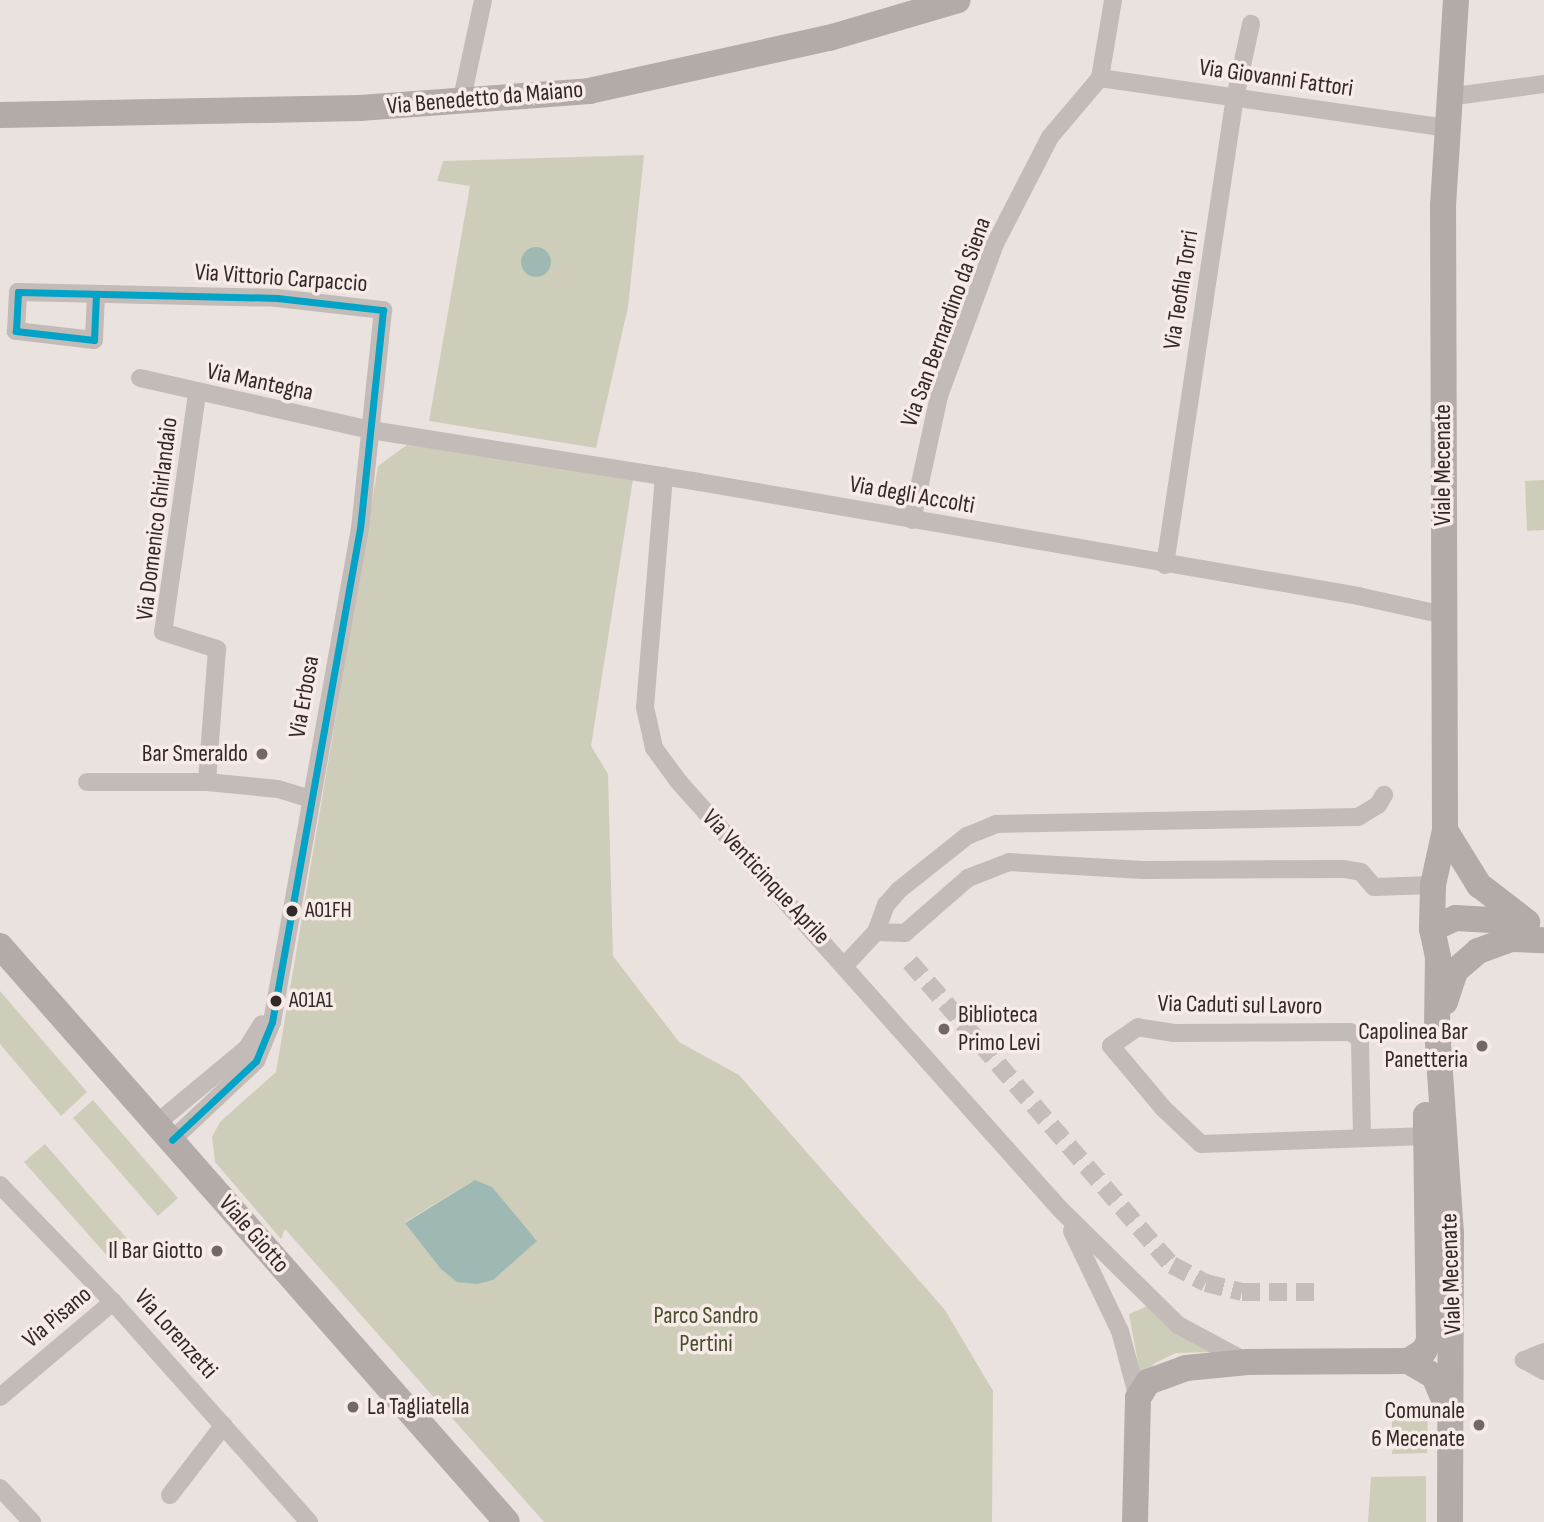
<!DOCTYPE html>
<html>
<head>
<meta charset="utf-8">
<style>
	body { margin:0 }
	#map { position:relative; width:1544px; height:1522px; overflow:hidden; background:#eae2de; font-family:"Sofia Sans Condensed",sans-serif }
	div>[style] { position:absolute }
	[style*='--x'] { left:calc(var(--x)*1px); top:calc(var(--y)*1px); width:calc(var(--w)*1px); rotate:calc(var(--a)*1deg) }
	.green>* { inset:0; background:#cecdba }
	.water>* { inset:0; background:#9eb9b3 }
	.round { border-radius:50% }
	.street-tunnel>* { height:18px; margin-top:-9px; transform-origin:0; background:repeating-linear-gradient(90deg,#c5bdb9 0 18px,transparent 0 27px) }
	.street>* { height:18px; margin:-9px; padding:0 9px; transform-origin:9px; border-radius:9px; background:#c2bbb8 }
	.secondary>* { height:26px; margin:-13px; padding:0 13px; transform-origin:13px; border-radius:13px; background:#b3aba8 }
	.bus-1>* { height:7px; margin:-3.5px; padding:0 3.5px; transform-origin:3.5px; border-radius:3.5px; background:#02a3c6 }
	.dots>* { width:19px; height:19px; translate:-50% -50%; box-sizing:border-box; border:4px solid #f6ebe6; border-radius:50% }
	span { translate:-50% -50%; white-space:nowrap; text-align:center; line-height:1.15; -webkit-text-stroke:7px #f6ebe6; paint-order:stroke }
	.bus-label { font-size:22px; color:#322827 }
	.left { translate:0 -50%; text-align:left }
	.street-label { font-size:24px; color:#322827 }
	.poi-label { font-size:24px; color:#322827 }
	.right { translate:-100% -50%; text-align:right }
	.park-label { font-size:24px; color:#484d2e }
</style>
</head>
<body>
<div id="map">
	<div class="green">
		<i style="clip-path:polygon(644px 155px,628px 307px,596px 448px,429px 421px,470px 186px,437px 181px,443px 161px)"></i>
		<i style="clip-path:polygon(evenodd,407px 445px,633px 479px,591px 746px,608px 774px,613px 956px,679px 1042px,739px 1075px,945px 1310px,993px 1391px,992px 1522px,544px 1522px,285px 1229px,281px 1239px,215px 1162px,212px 1137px,220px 1122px,276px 1072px,378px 466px,407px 445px,475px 1180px,537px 1240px,513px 1261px,457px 1282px,405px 1222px,475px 1180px)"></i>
		<i style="clip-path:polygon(1544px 480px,1544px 530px,1527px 531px,1525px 481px)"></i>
		<i style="clip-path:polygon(0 991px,87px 1092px,61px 1116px,0 1044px)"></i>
		<i style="clip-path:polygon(93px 1100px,178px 1198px,158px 1216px,73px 1118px)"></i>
		<i style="clip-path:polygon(45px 1144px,130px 1242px,110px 1259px,24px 1162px)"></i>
		<i style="clip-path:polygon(1148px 1306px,1175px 1332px,1210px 1352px,1176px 1353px,1155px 1363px,1141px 1379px,1129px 1314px)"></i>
		<i style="clip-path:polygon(1404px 1411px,1428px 1411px,1427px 1453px,1392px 1454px,1392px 1417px)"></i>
		<i style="clip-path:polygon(1426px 1476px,1426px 1522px,1368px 1522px,1371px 1477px)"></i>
	</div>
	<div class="water">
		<i class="round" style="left:521px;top:247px;width:30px;height:30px"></i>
		<i style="clip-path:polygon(475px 1180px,492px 1187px,537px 1241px,493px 1280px,477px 1284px,457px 1282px,441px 1269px,405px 1223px)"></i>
	</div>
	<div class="street-tunnel">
		<i style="--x:910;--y:962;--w:401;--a:49.2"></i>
		<i style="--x:1172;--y:1265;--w:38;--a:28"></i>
		<i style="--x:1206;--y:1283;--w:37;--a:14"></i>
		<i style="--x:1242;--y:1292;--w:79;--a:0"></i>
	</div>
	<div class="street">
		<i style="--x:1100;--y:78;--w:350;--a:8.2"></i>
		<i style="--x:1448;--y:97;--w:97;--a:-7.7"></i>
		<i style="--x:461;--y:103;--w:105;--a:-77.9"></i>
		<i style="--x:96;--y:294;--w:46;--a:92.5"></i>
		<i style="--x:94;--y:340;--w:79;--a:-173.4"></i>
		<i style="--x:16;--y:331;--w:39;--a:-87"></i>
		<i style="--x:18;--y:292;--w:259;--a:1.3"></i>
		<i style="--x:277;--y:298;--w:107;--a:6.5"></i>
		<i style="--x:383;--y:310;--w:219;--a:96"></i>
		<i style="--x:360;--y:528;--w:502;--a:100.1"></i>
		<i style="--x:272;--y:1022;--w:42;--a:112.3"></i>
		<i style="--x:256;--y:1061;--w:115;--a:136.8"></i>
		<i style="--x:140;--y:378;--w:237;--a:12.7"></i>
		<i style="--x:371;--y:430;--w:332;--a:9"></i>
		<i style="--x:699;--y:482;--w:669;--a:9.81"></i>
		<i style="--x:1358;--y:596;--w:88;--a:12.5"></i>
		<i style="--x:197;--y:394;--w:240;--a:98.1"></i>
		<i style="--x:163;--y:632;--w:57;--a:17.5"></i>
		<i style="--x:217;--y:649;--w:133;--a:94.3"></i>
		<i style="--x:664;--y:476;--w:232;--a:94.7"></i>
		<i style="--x:645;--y:707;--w:42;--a:77.6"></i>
		<i style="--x:654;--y:748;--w:42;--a:53.7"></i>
		<i style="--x:679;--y:782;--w:572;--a:48.26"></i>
		<i style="--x:1060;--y:1209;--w:165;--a:44.5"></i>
		<i style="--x:1178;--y:1325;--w:76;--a:28.2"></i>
		<i style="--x:912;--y:520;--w:127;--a:-77.7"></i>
		<i style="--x:939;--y:396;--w:162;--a:-69.8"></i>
		<i style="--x:995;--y:244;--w:120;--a:-62.8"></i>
		<i style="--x:1050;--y:137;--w:77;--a:-49.7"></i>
		<i style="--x:1100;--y:78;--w:79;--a:-80.5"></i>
		<i style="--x:1165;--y:565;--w:472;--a:-81.5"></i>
		<i style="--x:1235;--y:98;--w:76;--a:-77.8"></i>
		<i style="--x:87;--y:782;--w:120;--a:0"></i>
		<i style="--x:207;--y:782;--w:71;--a:5.6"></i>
		<i style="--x:278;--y:789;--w:34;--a:17"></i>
		<i style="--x:876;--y:932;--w:29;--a:-70"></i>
		<i style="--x:886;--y:905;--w:20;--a:-49"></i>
		<i style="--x:899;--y:890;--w:87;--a:-38.5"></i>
		<i style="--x:967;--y:836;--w:31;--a:-22"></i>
		<i style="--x:996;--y:824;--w:362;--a:-1.1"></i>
		<i style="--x:1358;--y:817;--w:23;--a:-31"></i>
		<i style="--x:1378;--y:805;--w:12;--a:-59"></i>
		<i style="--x:846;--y:964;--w:44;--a:-46.8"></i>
		<i style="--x:876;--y:932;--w:29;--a:2"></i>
		<i style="--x:905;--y:933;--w:84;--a:-41.1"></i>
		<i style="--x:968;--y:878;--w:44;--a:-21.3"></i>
		<i style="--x:1009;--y:862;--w:134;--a:3.4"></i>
		<i style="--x:1143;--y:870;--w:201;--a:-0.3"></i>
		<i style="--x:1344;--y:869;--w:17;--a:10"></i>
		<i style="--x:1361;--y:872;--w:20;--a:49"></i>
		<i style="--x:1374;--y:887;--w:59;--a:-1.9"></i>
		<i style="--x:157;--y:1123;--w:117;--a:-39.8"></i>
		<i style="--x:247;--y:1048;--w:28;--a:-58"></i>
		<i style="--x:1362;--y:1137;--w:98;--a:-91.2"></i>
		<i style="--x:1360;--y:1039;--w:12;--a:-145"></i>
		<i style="--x:1350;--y:1032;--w:176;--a:179.7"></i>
		<i style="--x:1174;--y:1033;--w:36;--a:-171"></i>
		<i style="--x:1138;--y:1027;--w:33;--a:145"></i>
		<i style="--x:1111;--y:1046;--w:81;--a:50"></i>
		<i style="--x:1163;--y:1108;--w:52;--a:43.5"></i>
		<i style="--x:1201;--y:1144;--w:226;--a:-2"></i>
		<i style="--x:0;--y:1185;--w:163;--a:46"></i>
		<i style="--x:113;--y:1302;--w:295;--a:48.3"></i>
		<i style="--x:1072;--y:1231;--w:111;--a:64.4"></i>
		<i style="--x:1120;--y:1331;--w:69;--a:75"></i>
		<i style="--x:1544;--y:1352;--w:22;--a:158"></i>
		<i style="--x:1524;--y:1360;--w:23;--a:29"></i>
		<i style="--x:0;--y:1397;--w:148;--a:-40.1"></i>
		<i style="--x:0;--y:1488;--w:47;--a:46.7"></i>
		<i style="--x:170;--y:1495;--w:88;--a:-52.4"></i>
	</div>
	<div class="secondary">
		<i style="--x:0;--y:115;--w:360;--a:-1.1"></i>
		<i style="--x:360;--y:108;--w:230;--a:-4.2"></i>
		<i style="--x:589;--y:91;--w:246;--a:-12.5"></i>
		<i style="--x:829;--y:38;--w:134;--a:-16.4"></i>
		<i style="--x:1445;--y:830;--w:65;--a:58.3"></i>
		<i style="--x:1479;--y:885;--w:61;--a:37.6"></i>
		<i style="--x:1432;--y:929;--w:26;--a:-25"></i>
		<i style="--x:1456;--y:918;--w:70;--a:3.3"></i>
		<i style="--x:0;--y:946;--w:767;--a:48.65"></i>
		<i style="--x:1445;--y:1002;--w:33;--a:-72"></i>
		<i style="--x:1455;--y:971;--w:30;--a:-41"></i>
		<i style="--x:1478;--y:951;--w:35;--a:-20"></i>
		<i style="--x:1511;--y:939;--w:33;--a:2"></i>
		<i style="--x:1408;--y:1361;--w:19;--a:-32"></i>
		<i style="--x:1424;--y:1351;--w:11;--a:-63"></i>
		<i style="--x:1429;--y:1341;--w:226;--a:-90.8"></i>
		<i style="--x:1135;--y:1522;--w:124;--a:-88.6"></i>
		<i style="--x:1138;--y:1398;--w:19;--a:-58"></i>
		<i style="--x:1148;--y:1382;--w:40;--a:-20.2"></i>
		<i style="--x:1186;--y:1368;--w:62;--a:-5.5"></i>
		<i style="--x:1248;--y:1362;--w:160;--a:-0.4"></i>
		<i style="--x:1408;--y:1361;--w:30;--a:30"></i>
		<i style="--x:1434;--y:1376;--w:34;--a:67"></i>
		<i style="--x:1450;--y:1522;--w:288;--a:-89.8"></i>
		<i style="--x:1451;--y:1234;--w:207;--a:-93.9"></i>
		<i style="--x:1437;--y:1027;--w:70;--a:-89.2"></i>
		<i style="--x:1438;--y:957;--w:29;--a:-102"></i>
		<i style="--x:1432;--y:929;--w:44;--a:-88.7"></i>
		<i style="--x:1433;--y:885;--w:56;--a:-77.7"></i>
		<i style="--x:1445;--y:830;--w:624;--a:-90.18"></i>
		<i style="--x:1443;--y:206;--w:206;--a:-86.4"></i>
	</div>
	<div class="bus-1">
		<i style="--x:96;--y:294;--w:46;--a:92.5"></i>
		<i style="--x:94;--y:340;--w:79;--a:-173.4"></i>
		<i style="--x:16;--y:331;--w:39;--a:-87"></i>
		<i style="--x:18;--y:292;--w:259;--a:1.3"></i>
		<i style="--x:277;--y:298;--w:107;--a:6.5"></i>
		<i style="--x:383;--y:310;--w:219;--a:96"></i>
		<i style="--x:360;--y:528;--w:502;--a:100.1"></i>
		<i style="--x:272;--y:1022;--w:42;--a:112.3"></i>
		<i style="--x:256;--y:1061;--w:115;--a:136.8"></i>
	</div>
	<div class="dots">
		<i style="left:262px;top:754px;background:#726967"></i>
		<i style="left:292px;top:911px;background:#322827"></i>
		<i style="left:276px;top:1001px;background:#322827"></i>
		<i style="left:944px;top:1029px;background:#726967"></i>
		<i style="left:1482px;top:1046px;background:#726967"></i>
		<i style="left:217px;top:1251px;background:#726967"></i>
		<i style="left:353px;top:1407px;background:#726967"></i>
		<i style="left:1479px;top:1425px;background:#726967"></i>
	</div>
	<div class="bus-label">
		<span class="left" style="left:305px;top:911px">A01FH</span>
		<span class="left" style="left:289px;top:1001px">A01A1</span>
	</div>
	<div class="street-label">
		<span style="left:1276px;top:78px;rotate:8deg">Via Giovanni Fattori</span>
		<span style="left:485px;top:98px;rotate:-5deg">Via Benedetto da Maiano</span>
		<span style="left:281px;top:278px;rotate:4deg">Via Vittorio Carpaccio</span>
		<span style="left:1181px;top:290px;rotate:-81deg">Via Teofila Torri</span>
		<span style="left:946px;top:322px;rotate:-70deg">Via San Bernardino da Siena</span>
		<span style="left:260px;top:382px;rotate:12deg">Via Mantegna</span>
		<span style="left:1443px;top:465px;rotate:-90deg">Viale Mecenate</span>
		<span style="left:912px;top:495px;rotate:10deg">Via degli Accolti</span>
		<span style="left:157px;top:519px;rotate:-83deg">Via Domenico Ghirlandaio</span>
		<span style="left:304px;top:697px;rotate:-80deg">Via Erbosa</span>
		<span style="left:766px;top:877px;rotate:47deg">Via Venticinque Aprile</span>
		<span style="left:1240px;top:1005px;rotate:1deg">Via Caduti sul Lavoro</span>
		<span style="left:254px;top:1234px;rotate:49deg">Viale Giotto</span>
		<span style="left:1451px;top:1274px;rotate:-92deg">Viale Mecenate</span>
		<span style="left:57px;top:1317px;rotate:-40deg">Via Pisano</span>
		<span style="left:176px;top:1334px;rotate:48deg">Via Lorenzetti</span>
	</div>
	<div class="poi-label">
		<span class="right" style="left:248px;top:754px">Bar Smeraldo</span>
		<span class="left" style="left:958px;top:1029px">Biblioteca<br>Primo Levi</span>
		<span class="right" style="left:1468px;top:1046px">Capolinea Bar<br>Panetteria</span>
		<span class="right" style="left:203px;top:1251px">Il Bar Giotto</span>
		<span class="left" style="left:367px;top:1407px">La Tagliatella</span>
		<span class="right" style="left:1465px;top:1425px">Comunale<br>6 Mecenate</span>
	</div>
	<div class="park-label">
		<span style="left:706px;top:1330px">Parco Sandro<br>Pertini</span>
	</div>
</div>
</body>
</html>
